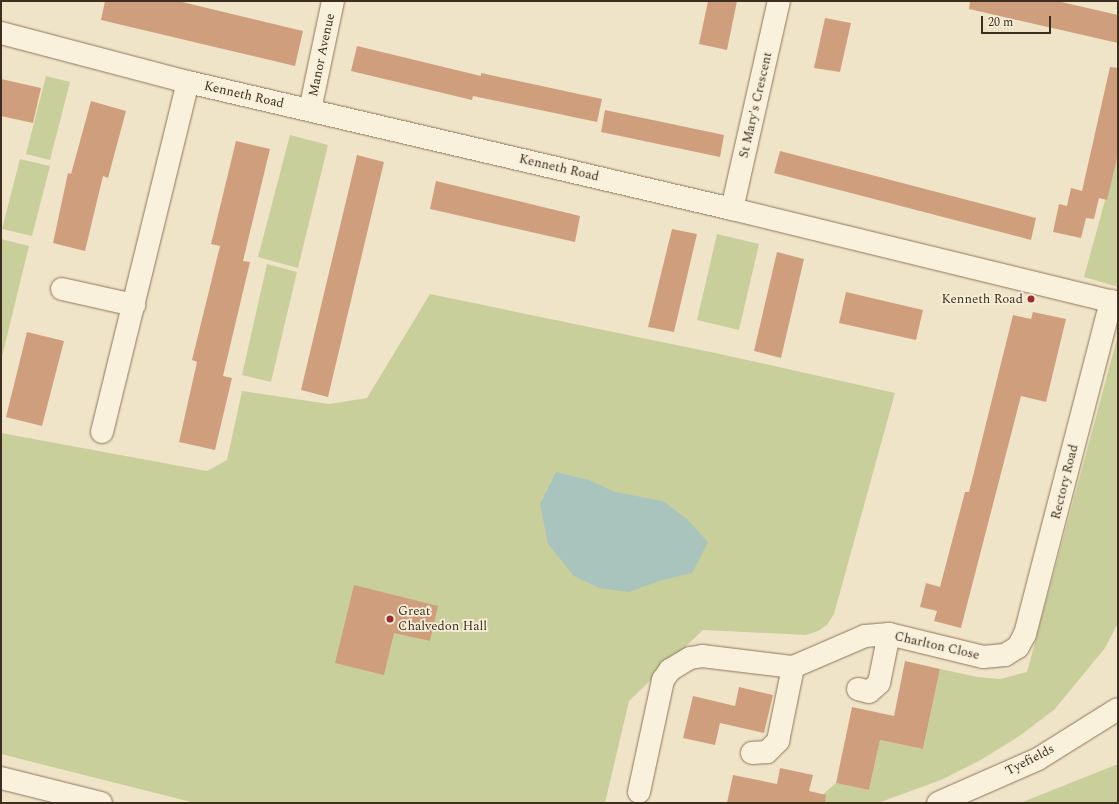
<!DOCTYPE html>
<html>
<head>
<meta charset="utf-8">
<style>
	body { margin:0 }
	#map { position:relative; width:1119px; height:804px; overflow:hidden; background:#f0e4c8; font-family:Spectral,serif }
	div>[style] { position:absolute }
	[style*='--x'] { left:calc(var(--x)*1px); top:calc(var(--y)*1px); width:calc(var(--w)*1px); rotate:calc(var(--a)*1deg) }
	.green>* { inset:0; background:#c9cf9b }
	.water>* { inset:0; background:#a9c4bc }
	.building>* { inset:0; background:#cf9f7d }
	.roads { filter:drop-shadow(0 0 1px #8d765c) drop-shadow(0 0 1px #8d765c) }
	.minor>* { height:22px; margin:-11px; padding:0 11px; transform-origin:11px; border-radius:11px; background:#faf1dc }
	.dots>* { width:11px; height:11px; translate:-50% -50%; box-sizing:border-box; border:2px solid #f7eed8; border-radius:50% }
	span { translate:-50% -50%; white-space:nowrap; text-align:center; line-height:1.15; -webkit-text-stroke:3.5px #f7eed8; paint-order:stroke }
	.street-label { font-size:13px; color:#3d2e20 }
	.poi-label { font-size:13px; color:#3d2e20 }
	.right { translate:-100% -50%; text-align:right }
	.left { translate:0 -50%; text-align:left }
	.frame { position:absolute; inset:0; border:2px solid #3d2e20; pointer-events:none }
	.scale { position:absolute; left:981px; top:16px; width:70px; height:18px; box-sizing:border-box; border:2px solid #3d2e20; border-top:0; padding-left:5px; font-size:12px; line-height:14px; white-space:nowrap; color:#3d2e20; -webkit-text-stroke:3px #f7eed8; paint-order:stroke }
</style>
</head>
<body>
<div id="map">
	<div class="green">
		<i style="clip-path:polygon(46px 76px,70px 82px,50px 160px,26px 154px)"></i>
		<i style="clip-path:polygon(290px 135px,328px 145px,298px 268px,258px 257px)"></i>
		<i style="clip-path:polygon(1118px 153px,1118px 287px,1084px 277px)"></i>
		<i style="clip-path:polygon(20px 159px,50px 166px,32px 236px,2px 229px)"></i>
		<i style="clip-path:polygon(717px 234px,759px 244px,739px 330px,697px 320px)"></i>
		<i style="clip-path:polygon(1px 239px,29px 246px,1px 361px)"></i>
		<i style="clip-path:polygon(267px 264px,297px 272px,271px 382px,242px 375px)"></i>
		<i style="clip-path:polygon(430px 294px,720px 354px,895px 393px,834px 614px,827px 625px,818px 631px,806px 635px,703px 630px,629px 701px,605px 803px,195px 803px,1px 754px,1px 433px,207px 471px,227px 460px,242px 391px,329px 404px,367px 398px)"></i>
		<i style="clip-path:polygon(1118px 335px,1118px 623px,1105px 648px,1054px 710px,1018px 737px,979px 761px,941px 780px,878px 803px,813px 803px,836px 783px,869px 790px,880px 740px,923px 749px,940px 669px,978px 677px,1000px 679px,1027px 672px)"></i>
		<i style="clip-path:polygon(1118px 764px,1118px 803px,1020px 803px)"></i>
	</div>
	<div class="water">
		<i style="clip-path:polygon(556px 472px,589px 480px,615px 492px,663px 501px,687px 519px,708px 542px,692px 573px,659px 581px,629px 592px,599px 588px,574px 576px,548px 544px,540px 504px)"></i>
	</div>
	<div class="building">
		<i style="clip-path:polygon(105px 1px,178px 1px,303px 31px,295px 66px,101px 20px)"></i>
		<i style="clip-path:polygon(708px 1px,737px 1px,727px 50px,699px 44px)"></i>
		<i style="clip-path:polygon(970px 1px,1057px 1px,1118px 15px,1118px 43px,969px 9px)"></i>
		<i style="clip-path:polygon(825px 18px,851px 23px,840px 72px,814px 68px)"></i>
		<i style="clip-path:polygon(357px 46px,481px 76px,481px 73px,602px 99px,597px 122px,473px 96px,472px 100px,351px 71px)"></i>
		<i style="clip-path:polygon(1110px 67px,1118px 68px,1118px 154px,1107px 200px,1099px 198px,1094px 219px,1086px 218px,1081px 238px,1053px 232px,1059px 204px,1067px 206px,1071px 188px,1082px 191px)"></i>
		<i style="clip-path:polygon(1px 79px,41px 88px,33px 123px,1px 116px)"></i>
		<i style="clip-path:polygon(91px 101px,126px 111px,108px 178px,103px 176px,85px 251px,53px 243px,68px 173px,71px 174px)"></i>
		<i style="clip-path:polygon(605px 110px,724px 135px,720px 157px,601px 132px)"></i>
		<i style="clip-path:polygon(236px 141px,270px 149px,243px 261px,250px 262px,223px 376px,232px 378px,215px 450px,179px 442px,197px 362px,192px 360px,220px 246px,211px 244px)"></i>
		<i style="clip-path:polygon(780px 151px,1036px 218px,1031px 240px,774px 173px)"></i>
		<i style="clip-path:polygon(357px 155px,384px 162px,328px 397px,301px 390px)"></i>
		<i style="clip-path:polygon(436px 181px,580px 216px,575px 242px,430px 209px)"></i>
		<i style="clip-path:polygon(672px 229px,697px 234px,674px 332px,648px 327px)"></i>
		<i style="clip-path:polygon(777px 252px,804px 259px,781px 358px,754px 351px)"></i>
		<i style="clip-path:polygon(846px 292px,923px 310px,916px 340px,839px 323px)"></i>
		<i style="clip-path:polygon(1033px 312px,1066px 319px,1046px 402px,1021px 396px,961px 628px,934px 621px,937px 611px,920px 607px,926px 583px,940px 587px,965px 492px,969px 492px,1013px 315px,1031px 319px)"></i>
		<i style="clip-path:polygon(27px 332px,64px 341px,42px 426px,6px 417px)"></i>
		<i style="clip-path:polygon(354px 585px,438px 606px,430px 641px,394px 633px,384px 675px,335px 663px)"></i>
		<i style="clip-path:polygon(905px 661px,940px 669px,923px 749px,880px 740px,869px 790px,836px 783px,852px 707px,894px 716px)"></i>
		<i style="clip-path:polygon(739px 687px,773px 695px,764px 733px,720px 723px,715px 745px,683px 738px,693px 696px,735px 706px)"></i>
		<i style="clip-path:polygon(780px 768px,813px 775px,809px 791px,826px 795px,825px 803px,727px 803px,733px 775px,777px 784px)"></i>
	</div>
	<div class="roads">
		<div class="minor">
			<i style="--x:1;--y:33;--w:193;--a:14.7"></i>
			<i style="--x:188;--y:82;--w:559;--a:13.14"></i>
			<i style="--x:732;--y:209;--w:397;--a:13.7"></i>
			<i style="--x:310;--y:110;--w:111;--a:-78.1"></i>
			<i style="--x:732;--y:209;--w:213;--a:-77.3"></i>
			<i style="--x:62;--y:289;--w:74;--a:12.5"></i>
			<i style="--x:102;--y:432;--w:360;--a:-76.2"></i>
			<i style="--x:858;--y:689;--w:11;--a:15"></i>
			<i style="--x:869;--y:692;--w:13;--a:-42"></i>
			<i style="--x:879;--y:683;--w:50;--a:-78.5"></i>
			<i style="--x:752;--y:753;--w:15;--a:-4"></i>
			<i style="--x:767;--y:752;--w:16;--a:-45"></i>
			<i style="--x:778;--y:741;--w:76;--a:-78.5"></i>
			<i style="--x:1;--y:778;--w:103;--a:14"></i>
			<i style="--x:639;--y:792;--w:115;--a:-77.9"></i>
			<i style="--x:663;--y:680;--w:12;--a:-55"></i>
			<i style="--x:670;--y:670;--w:23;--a:-31"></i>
			<i style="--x:690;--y:658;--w:12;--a:-9"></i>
			<i style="--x:702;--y:656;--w:92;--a:6.9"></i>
			<i style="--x:793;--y:667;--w:78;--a:-23.3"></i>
			<i style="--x:865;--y:636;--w:24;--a:-5"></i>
			<i style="--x:889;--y:634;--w:97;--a:13.7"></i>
			<i style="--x:983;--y:657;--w:22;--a:-5"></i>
			<i style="--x:1005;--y:655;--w:15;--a:-32"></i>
			<i style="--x:1018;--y:647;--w:15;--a:-62"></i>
			<i style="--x:1025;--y:634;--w:344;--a:-75.5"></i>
			<i style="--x:938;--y:803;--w:109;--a:-23.7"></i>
			<i style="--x:1038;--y:759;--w:94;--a:-32"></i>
		</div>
	</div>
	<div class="dots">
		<i style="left:1031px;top:299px;background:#9e2a2b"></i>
		<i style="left:390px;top:619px;background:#9e2a2b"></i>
	</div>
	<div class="street-label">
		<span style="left:322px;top:55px;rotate:-78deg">Manor Avenue</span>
		<span style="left:244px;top:95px;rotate:13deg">Kenneth Road</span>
		<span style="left:756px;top:105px;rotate:-77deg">St Mary's Crescent</span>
		<span style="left:559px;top:168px;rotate:13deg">Kenneth Road</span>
		<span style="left:1065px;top:482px;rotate:-76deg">Rectory Road</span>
		<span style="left:937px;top:646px;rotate:13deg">Charlton Close</span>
		<span style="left:1030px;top:760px;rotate:-27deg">Tyefields</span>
	</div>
	<div class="poi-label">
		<span class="right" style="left:1023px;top:299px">Kenneth Road</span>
		<span class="left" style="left:398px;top:619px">Great<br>Chalvedon Hall</span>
	</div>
	<div class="frame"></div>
	<div class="scale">20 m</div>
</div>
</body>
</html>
